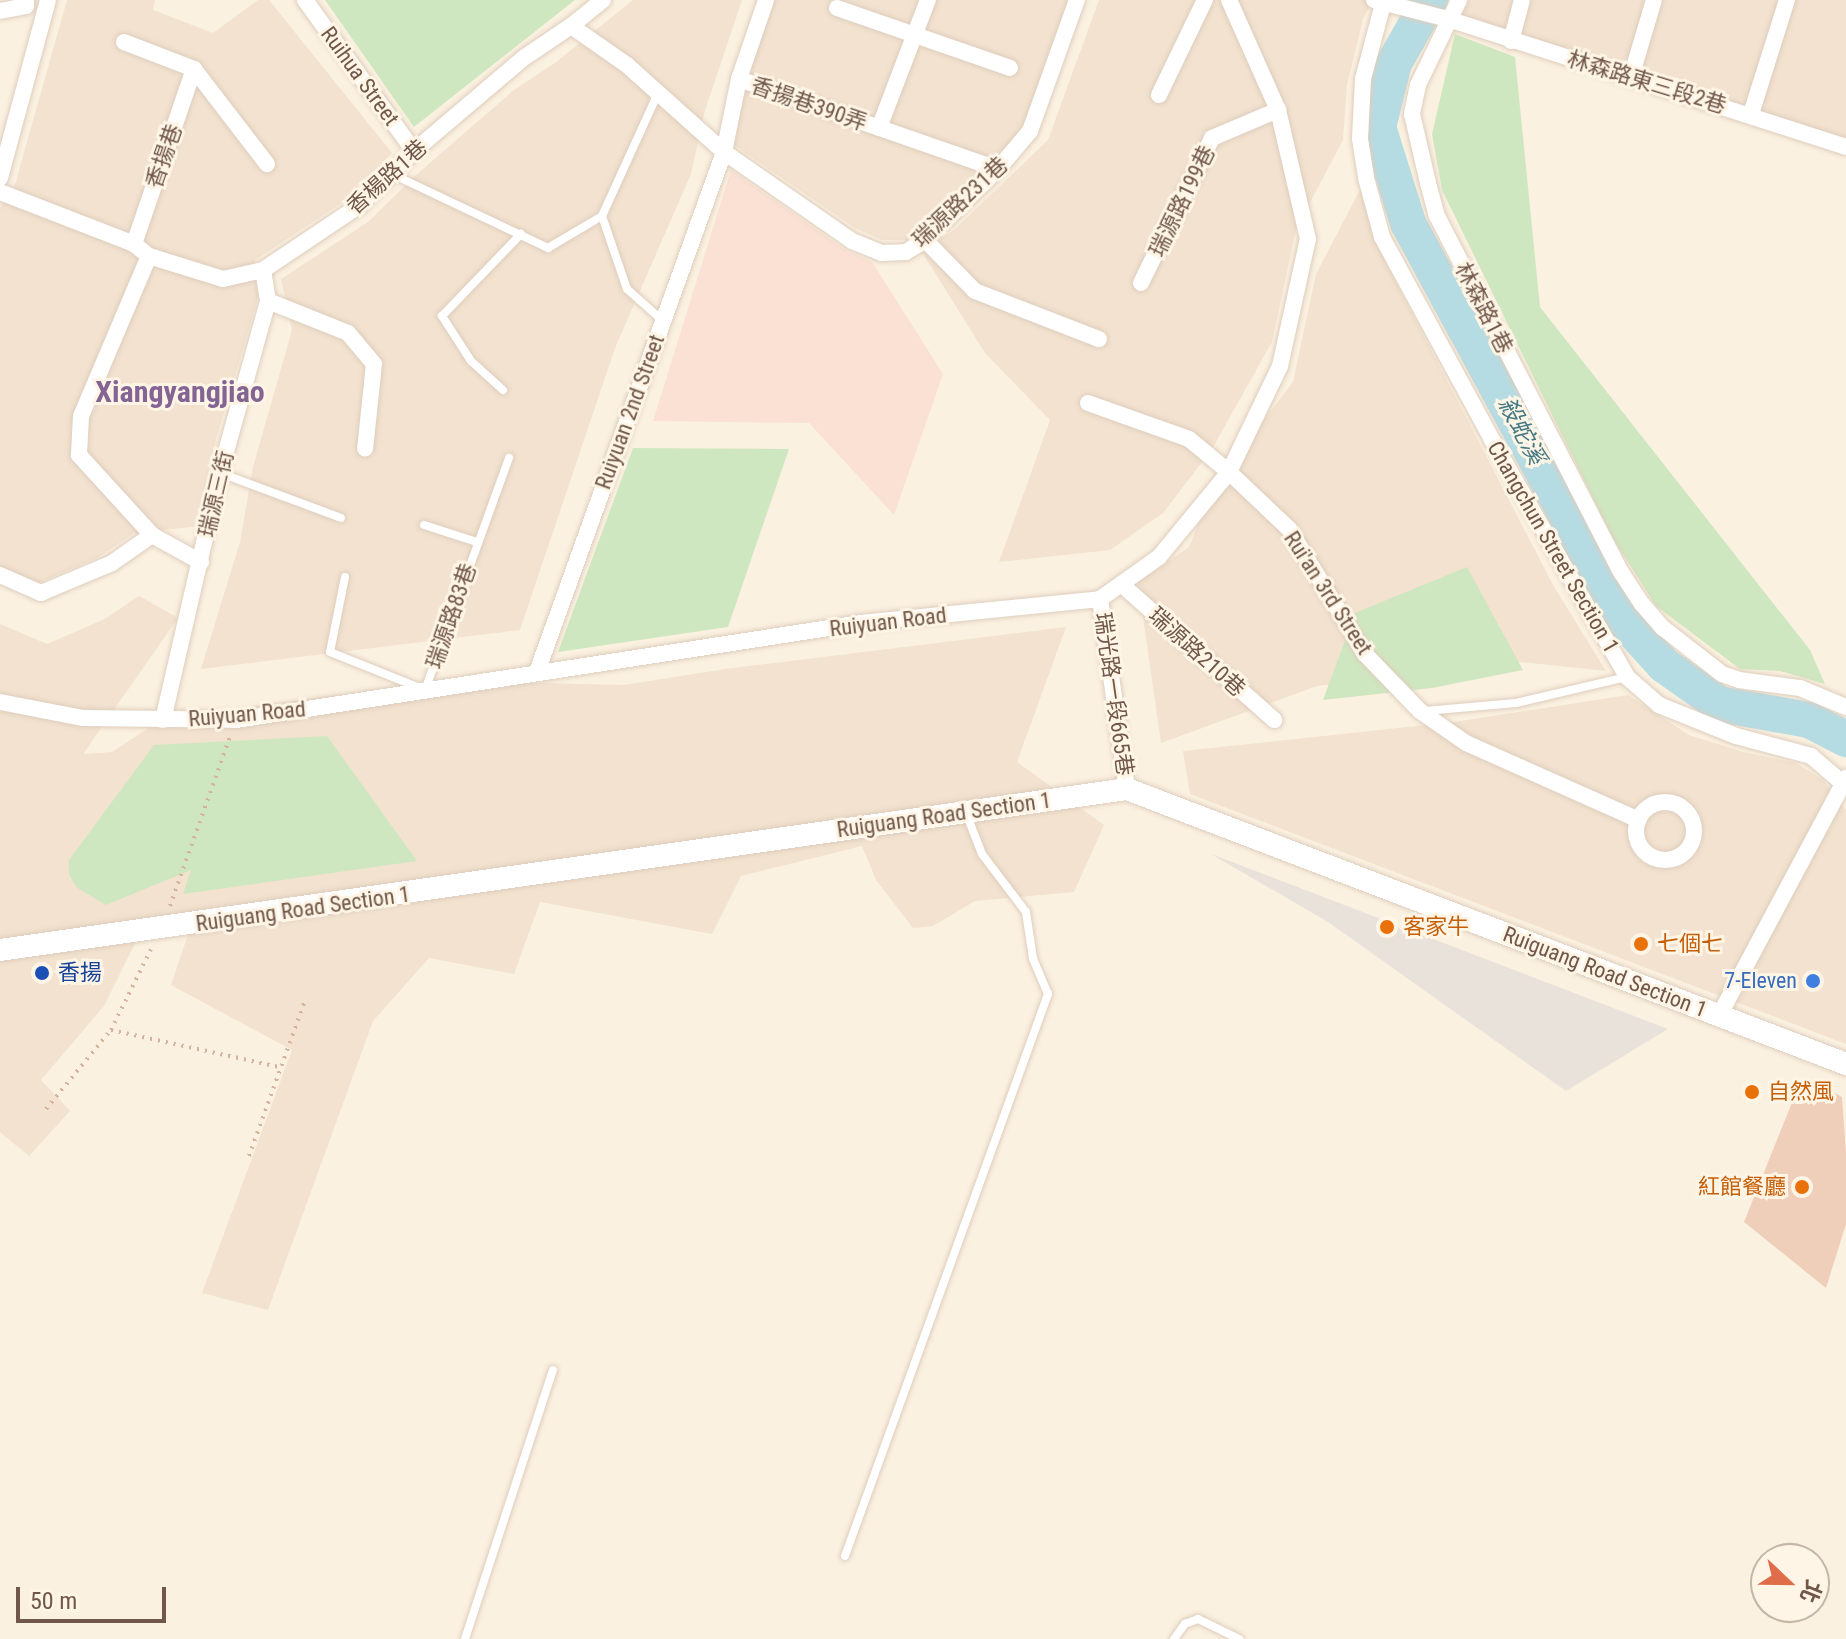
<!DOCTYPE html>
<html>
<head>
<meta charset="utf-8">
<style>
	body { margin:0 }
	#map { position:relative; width:1846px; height:1639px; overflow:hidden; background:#fbf1e0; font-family:"Roboto Condensed","Noto Sans TC",sans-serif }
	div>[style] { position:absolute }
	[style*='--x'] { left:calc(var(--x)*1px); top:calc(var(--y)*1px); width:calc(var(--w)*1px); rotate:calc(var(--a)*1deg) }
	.residential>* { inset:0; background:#f2e2cf }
	.commercial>* { inset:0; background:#fbe0d4 }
	.industrial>* { inset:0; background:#e9e2db }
	.green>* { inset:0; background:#cfe7c0 }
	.river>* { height:36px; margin:-18px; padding:0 18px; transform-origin:18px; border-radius:18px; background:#b6dce3 }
	.building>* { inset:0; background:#efcfb9 }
	.path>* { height:4px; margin-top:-2px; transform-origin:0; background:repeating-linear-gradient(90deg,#d3b39d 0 2px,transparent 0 8px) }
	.roads { filter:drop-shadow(0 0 2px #decdbd) drop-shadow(0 0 2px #decdbd) }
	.service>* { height:8px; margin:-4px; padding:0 4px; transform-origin:4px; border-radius:4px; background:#fff }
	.minor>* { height:16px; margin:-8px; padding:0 8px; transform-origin:8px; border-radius:8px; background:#fff }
	.minor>.ring { margin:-8px; padding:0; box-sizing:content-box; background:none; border:16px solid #fff; border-radius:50% }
	.tertiary>* { height:22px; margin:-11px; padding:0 11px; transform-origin:11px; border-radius:11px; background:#fff }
	.dots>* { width:22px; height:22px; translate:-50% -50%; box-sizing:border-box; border:4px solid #fef5e6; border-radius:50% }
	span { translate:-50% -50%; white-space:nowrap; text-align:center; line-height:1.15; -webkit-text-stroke:6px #fef5e6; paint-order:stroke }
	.street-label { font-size:22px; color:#705749 }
	.food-label { font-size:22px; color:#c56008 }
	.left { translate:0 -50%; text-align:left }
	.right { translate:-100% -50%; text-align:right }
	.transit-label { font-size:22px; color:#164399 }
	.shop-label { font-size:22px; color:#366cbe }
	.water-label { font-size:24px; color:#447883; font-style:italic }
	.district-label { font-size:30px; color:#846493; font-weight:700 }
	.north { position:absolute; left:1750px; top:1543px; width:80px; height:80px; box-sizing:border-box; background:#fef5e6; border:2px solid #c5b6a7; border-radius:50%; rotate:112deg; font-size:22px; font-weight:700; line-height:32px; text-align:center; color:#705749 }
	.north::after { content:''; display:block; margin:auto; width:28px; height:36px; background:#e06d49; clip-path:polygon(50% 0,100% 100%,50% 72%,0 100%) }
	.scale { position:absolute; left:16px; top:1587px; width:150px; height:36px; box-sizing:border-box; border:4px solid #705749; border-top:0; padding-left:10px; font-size:24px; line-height:28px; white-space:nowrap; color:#705749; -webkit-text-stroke:6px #fef5e6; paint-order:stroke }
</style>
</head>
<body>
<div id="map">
	<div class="residential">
		<i style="clip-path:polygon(67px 0,155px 0,153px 10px,213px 33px,258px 0,269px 0,392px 153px,343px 202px,255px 260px,260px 291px,215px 443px,201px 526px,134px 533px,99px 557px,38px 583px,0 567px,0 207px,14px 188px)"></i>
		<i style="clip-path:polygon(633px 0,742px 0,705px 110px,691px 174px,615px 348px,520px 630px,201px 669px,240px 542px,253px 467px,292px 330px,281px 279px,368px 222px,416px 175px,514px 90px,555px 63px)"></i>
		<i style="clip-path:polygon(771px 0,1073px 0,1025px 132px,925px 228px,907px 240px,882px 240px,855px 228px,731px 143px,747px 74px)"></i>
		<i style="clip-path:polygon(1099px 0,1373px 0,1363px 19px,1347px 85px,1343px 140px,1296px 229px,1272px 342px,1212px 449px,1163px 513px,1110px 550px,999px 562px,1050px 420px,985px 353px,915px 241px,938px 241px,955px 229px,1048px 140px)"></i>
		<i style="clip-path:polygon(1469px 0,1846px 0,1846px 147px,1461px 17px)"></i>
		<i style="clip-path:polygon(1361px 188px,1388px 267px,1553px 585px,1606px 671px,1513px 661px,1317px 686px,1161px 743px,1138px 582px,1189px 547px,1213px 486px,1293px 382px,1316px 274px)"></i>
		<i style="clip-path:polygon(139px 596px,178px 618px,83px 754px,112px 752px,167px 716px,454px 681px,624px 685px,725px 669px,1066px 627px,1017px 762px,1104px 825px,1074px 892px,975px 901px,933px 926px,913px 928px,876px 880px,862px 846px,741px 876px,712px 934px,540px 902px,514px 974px,429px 958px,373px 1021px,268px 1310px,202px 1293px,292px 1050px,171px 985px,194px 917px,145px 923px,104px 1006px,41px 1080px,70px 1111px,29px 1156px,0 1132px,0 624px,47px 644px,105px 619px)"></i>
		<i style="clip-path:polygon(1628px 695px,1689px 735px,1743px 752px,1796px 763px,1823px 780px,1846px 810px,1846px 1044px,1190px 794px,1183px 751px,1454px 722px)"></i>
	</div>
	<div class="commercial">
		<i style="clip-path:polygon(731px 170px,847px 251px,872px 262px,943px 374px,894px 515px,809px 423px,653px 421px)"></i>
	</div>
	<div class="industrial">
		<i style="clip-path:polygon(1211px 854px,1668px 1029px,1566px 1091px,1328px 922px)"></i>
	</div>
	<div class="green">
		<i style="clip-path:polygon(325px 0,575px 0,414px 127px)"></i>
		<i style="clip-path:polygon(1455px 34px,1515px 57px,1540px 307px,1810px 650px,1825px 684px,1780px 671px,1740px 669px,1656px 606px,1612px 537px,1442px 190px,1432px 134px)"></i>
		<i style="clip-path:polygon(633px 448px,789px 449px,728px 627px,558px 652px)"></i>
		<i style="clip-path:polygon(1467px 567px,1523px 670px,1432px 688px,1323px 700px,1355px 613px)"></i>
		<i style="clip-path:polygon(327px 736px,417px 861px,183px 894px,191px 870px,106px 905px,76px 887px,69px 874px,69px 860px,154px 745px)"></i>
	</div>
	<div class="river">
		<i style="--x:1430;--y:0;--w:73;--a:119.7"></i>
		<i style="--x:1394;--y:63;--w:66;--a:104"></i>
		<i style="--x:1378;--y:127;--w:101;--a:72.6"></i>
		<i style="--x:1408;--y:223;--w:451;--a:61.6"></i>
		<i style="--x:1623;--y:620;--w:61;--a:47.7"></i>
		<i style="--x:1664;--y:665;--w:67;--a:35.3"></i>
		<i style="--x:1719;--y:704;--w:91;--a:10.1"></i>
		<i style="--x:1809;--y:720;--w:42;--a:27.2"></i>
	</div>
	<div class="building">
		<i style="clip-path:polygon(1820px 1086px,1842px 1097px,1846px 1153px,1846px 1224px,1826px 1288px,1744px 1222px,1793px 1100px)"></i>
	</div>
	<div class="path">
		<i style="--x:170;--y:906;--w:179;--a:-70.5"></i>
		<i style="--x:111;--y:1030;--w:172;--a:12.4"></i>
		<i style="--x:46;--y:1109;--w:102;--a:-50.6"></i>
		<i style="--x:111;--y:1030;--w:93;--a:-63.7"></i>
		<i style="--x:249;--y:1156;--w:163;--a:-70.2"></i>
	</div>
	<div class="roads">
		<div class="service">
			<i style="--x:392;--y:174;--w:173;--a:25.4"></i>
			<i style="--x:548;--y:248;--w:63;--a:-30.7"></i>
			<i style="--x:602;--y:216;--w:135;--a:-65.5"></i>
			<i style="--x:602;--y:216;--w:77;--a:71.1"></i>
			<i style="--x:627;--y:289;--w:47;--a:41.5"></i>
			<i style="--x:503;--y:390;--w:43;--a:-137.8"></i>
			<i style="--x:471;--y:361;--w:54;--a:-122.8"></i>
			<i style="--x:442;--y:316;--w:114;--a:-46.1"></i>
			<i style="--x:220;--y:473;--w:129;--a:20.4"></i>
			<i style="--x:424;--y:525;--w:56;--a:17.8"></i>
			<i style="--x:345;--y:577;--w:76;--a:101.3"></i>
			<i style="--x:330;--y:652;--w:102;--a:21.8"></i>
			<i style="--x:425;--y:690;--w:247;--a:-70.1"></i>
			<i style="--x:1425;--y:711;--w:91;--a:-5"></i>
			<i style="--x:1516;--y:703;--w:114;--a:-13.2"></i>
			<i style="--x:845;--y:1556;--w:598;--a:-70.14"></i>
			<i style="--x:1048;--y:994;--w:39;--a:-113"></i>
			<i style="--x:1033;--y:958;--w:47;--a:-98.7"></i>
			<i style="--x:1026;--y:912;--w:73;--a:-127.2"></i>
			<i style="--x:982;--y:854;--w:44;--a:-111.3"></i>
			<i style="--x:465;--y:1639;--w:283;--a:-71.9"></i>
			<i style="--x:1174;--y:1639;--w:19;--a:-54"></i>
			<i style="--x:1185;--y:1624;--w:14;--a:-21"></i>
			<i style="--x:1198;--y:1619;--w:46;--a:26"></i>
		</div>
		<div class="minor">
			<i style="--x:305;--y:0;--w:186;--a:54.2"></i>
			<i style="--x:1374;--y:0;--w:76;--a:14.4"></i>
			<i style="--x:1448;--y:19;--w:418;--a:17.8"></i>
			<i style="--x:1384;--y:0;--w:82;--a:104.9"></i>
			<i style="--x:1363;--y:79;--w:60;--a:92.9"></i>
			<i style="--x:1360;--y:139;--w:39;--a:81"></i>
			<i style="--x:1366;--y:178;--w:61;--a:74.8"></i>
			<i style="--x:1382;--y:237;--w:231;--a:61.5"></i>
			<i style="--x:1492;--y:440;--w:273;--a:60.3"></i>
			<i style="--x:1627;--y:677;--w:43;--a:41.2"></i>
			<i style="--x:1659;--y:705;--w:83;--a:21.9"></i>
			<i style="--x:1736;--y:736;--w:78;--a:14.9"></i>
			<i style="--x:1811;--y:756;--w:46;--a:40.6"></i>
			<i style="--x:1459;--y:0;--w:94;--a:115.8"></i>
			<i style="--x:1418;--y:85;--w:30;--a:102"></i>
			<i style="--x:1412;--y:114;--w:71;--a:76.9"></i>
			<i style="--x:1428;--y:183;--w:34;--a:75"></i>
			<i style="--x:1437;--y:216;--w:401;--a:62.7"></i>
			<i style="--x:1621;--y:572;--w:38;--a:57"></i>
			<i style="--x:1642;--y:604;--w:32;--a:49"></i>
			<i style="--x:1663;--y:628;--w:75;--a:37.9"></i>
			<i style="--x:1722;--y:674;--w:18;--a:19"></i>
			<i style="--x:1739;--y:680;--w:62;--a:7.5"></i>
			<i style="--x:1800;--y:688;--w:50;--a:22.4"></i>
			<i style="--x:837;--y:8;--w:183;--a:19.1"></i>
			<i style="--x:0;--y:11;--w:26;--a:-11"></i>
			<i style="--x:26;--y:6;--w:6;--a:-90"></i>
			<i style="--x:571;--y:26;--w:41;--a:-39.1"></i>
			<i style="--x:1511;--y:41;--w:42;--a:-75"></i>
			<i style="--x:124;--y:42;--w:75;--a:21.1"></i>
			<i style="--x:194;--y:69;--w:120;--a:52.5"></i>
			<i style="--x:1631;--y:77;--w:80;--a:-73.4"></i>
			<i style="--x:739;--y:79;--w:274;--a:19.2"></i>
			<i style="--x:1159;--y:95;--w:106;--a:-64.2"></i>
			<i style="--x:1751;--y:114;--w:120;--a:-72.5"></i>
			<i style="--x:879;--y:128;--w:137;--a:-69.1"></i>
			<i style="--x:0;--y:178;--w:184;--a:-74.9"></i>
			<i style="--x:0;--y:192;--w:144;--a:21.2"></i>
			<i style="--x:134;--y:244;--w:19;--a:39"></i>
			<i style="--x:149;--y:256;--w:77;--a:17.3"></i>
			<i style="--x:223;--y:279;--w:41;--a:-12.7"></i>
			<i style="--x:263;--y:270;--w:117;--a:-33.8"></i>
			<i style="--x:360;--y:205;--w:76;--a:-45"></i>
			<i style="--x:414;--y:151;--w:145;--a:-40.3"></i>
			<i style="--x:525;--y:57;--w:55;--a:-34"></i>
			<i style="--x:571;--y:26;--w:68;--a:34.9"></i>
			<i style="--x:627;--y:65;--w:130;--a:41.9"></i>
			<i style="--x:724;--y:152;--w:156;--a:34.8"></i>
			<i style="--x:852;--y:241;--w:31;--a:22"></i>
			<i style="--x:881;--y:253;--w:25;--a:-2"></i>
			<i style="--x:906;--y:252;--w:22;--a:-32"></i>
			<i style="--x:925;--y:240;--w:102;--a:-44.2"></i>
			<i style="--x:998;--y:169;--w:50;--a:-49.9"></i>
			<i style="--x:1030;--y:131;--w:139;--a:-70.3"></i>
			<i style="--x:925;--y:240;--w:71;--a:45.6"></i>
			<i style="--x:975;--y:291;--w:133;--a:21.2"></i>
			<i style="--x:134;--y:244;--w:185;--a:-71.1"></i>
			<i style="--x:149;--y:256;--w:174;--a:113"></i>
			<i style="--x:81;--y:416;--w:39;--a:93"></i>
			<i style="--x:79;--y:455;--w:108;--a:47.6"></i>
			<i style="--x:152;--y:535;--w:56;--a:28.9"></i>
			<i style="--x:1141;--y:283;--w:161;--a:-63.9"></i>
			<i style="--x:1212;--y:138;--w:72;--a:-23"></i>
			<i style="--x:268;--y:301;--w:86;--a:21.8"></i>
			<i style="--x:348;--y:333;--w:40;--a:50"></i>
			<i style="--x:374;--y:364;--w:85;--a:96"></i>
			<i style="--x:1088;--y:403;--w:107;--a:19.6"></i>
			<i style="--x:1189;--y:439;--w:52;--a:39.5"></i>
			<i style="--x:1229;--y:472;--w:83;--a:43.5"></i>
			<i style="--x:1289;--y:529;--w:146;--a:58.7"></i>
			<i style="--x:1365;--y:654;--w:79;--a:46"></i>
			<i style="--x:1420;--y:711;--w:56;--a:34.8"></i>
			<i style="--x:1466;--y:743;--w:189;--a:24"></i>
			<i style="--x:0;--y:575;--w:45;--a:23.7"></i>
			<i style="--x:41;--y:593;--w:77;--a:-22.9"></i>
			<i style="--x:112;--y:563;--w:49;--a:-35"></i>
			<i style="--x:1121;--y:584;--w:205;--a:41.6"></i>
			<i style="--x:1100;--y:599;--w:192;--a:81.9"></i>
			<i style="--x:537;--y:672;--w:553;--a:-70.22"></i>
			<i style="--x:724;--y:152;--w:75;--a:-78.4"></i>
			<i style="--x:739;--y:79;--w:83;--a:-71.1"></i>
			<i style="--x:0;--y:702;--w:85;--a:10.9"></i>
			<i style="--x:83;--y:718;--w:153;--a:0.7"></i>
			<i style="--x:236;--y:720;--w:632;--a:-8.82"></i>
			<i style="--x:861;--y:623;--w:240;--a:-5.7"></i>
			<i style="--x:1100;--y:599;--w:72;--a:-35.4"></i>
			<i style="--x:1159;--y:557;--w:110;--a:-50.5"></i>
			<i style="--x:1229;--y:472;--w:118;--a:-64.3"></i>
			<i style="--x:1280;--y:366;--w:130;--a:-77.6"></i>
			<i style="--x:1308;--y:239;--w:132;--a:-103.1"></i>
			<i style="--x:1278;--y:110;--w:120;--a:-114"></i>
			<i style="--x:163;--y:720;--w:253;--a:-77"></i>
			<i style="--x:220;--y:473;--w:179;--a:-74.4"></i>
			<i style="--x:268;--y:301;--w:31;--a:-99"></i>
			<i class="ring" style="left:1636px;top:802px;width:42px;height:42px"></i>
			<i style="--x:1719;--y:1016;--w:270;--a:-61.9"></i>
		</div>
		<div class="tertiary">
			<i style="--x:0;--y:950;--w:1138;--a:-8.13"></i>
			<i style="--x:1127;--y:789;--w:770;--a:20.93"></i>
		</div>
	</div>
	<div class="dots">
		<i style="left:1387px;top:927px;background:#e8710a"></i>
		<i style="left:1641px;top:944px;background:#e8710a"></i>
		<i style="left:42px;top:973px;background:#1a4fb4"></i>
		<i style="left:1813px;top:981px;background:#3f7fe0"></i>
		<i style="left:1752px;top:1092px;background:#e8710a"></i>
		<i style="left:1802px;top:1187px;background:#e8710a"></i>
	</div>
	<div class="street-label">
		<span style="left:360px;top:76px;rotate:54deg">Ruihua Street</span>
		<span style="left:1647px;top:82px;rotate:17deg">林森路東三段2巷</span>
		<span style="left:809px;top:104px;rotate:19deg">香揚巷390弄</span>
		<span style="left:164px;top:156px;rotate:-71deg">香揚巷</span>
		<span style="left:387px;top:177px;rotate:-42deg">香楊路1巷</span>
		<span style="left:1182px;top:201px;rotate:-64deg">瑞源路199巷</span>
		<span style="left:960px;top:202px;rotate:-43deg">瑞源路231巷</span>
		<span style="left:1484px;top:308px;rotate:63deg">林森路1巷</span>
		<span style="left:630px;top:412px;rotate:-70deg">Ruiyuan 2nd Street</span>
		<span style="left:216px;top:494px;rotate:-77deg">瑞源三街</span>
		<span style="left:1553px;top:547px;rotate:60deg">Changchun Street Section 1</span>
		<span style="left:1328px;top:593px;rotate:57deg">Rui'an 3rd Street</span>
		<span style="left:451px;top:616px;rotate:-71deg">瑞源路83巷</span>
		<span style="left:888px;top:622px;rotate:-7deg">Ruiyuan Road</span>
		<span style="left:1197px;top:652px;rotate:42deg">瑞源路210巷</span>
		<span style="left:1114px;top:694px;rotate:82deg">瑞光路一段665巷</span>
		<span style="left:247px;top:714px;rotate:-5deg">Ruiyuan Road</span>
		<span style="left:944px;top:815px;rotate:-8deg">Ruiguang Road Section 1</span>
		<span style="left:303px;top:909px;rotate:-8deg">Ruiguang Road Section 1</span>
		<span style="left:1605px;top:972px;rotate:21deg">Ruiguang Road Section 1</span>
	</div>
	<div class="food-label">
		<span class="left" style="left:1403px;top:927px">客家牛</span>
		<span class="left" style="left:1657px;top:944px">七個七</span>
		<span class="left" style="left:1768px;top:1092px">自然風</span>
		<span class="right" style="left:1786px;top:1187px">紅館餐廳</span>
	</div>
	<div class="transit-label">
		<span class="left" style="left:58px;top:973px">香揚</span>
	</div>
	<div class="shop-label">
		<span class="right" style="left:1797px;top:981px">7-Eleven</span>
	</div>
	<div class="water-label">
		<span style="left:1521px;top:431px;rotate:62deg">殺蛇溪</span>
	</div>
	<div class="district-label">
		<span style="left:180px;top:392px">Xiangyangjiao</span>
	</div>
	<div class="north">北</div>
	<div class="scale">50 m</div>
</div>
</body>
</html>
